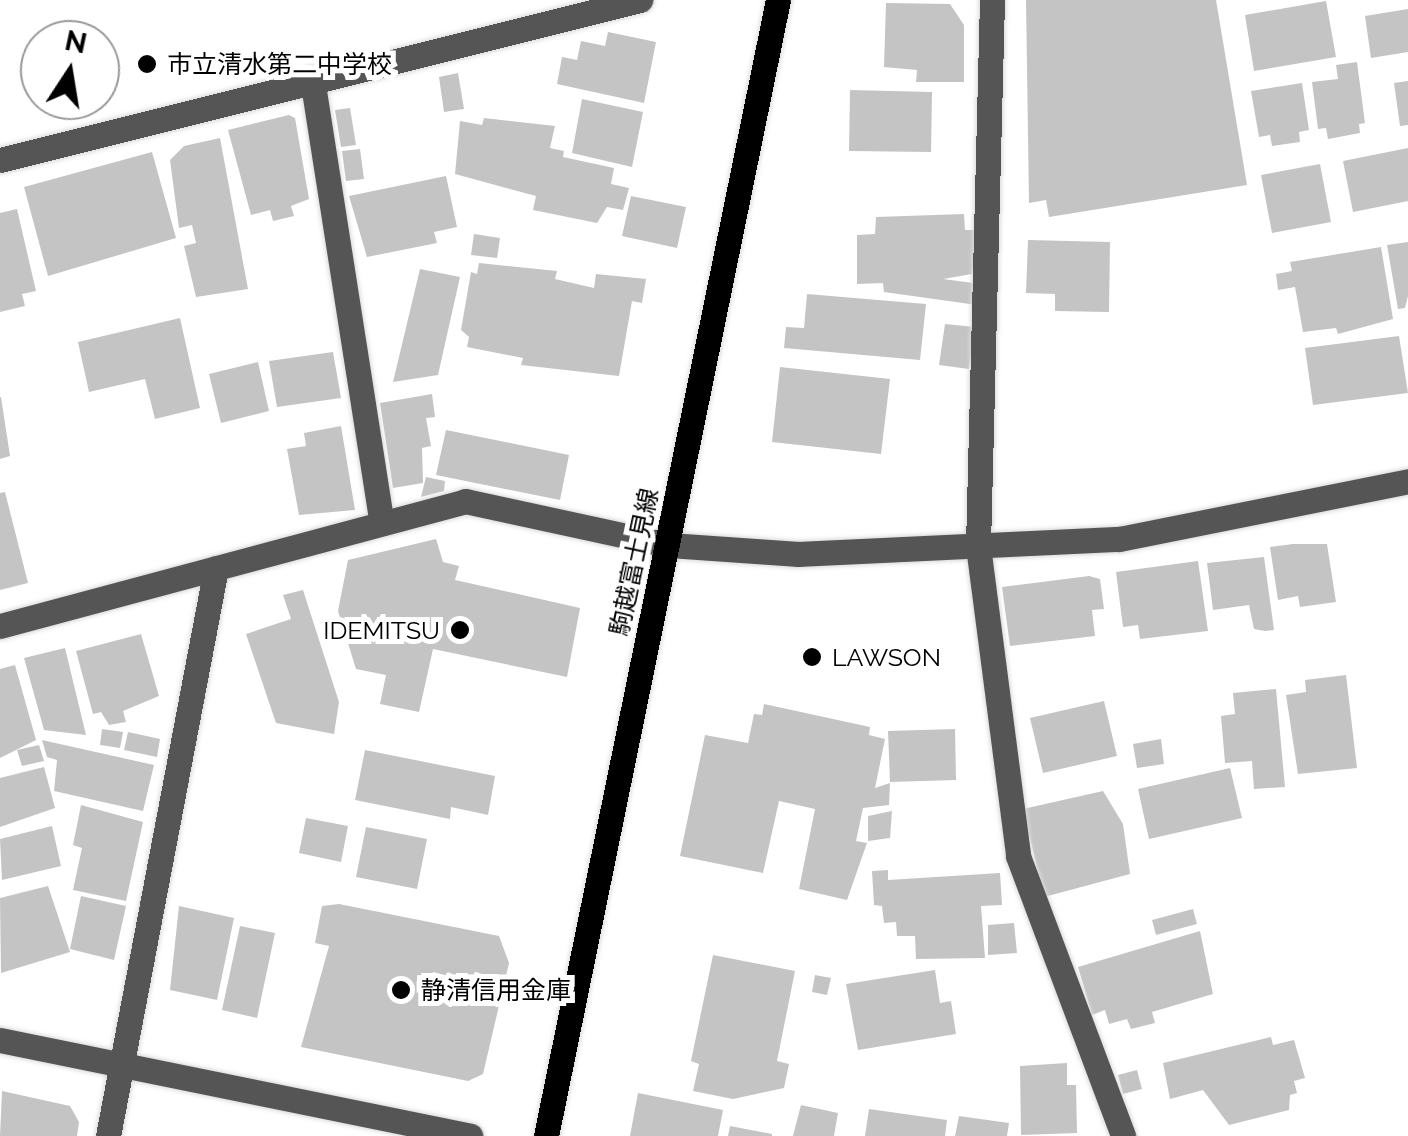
<!DOCTYPE html>
<html>
<head>
<meta charset="utf-8">
<style>
	body { margin:0 }
	#map { position:relative; width:1408px; height:1136px; overflow:hidden; background:#fff; font-family:Raleway,"Noto Sans JP",sans-serif }
	div>[style] { position:absolute }
	[style*='--x'] { left:calc(var(--x)*1px); top:calc(var(--y)*1px); width:calc(var(--w)*1px); rotate:calc(var(--a)*1deg) }
	.building>* { inset:0; background:#c4c4c4 }
	.roads { filter:drop-shadow(0 0 2px #dbdbdb) drop-shadow(0 0 2px #dbdbdb) }
	.minor>* { height:25px; margin:-12.5px; padding:0 12.5px; transform-origin:12.5px; border-radius:12.5px; background:#555 }
	.major>* { height:25px; margin:-12.5px; padding:0 12.5px; transform-origin:12.5px; border-radius:12.5px; background:#000 }
	.dots>* { width:28px; height:28px; translate:-50% -50%; box-sizing:border-box; border:5px solid #fff; border-radius:50% }
	span { translate:-50% -50%; white-space:nowrap; text-align:center; line-height:1.15; -webkit-text-stroke:10px #fff; paint-order:stroke }
	.poi-label { font-size:25px; color:#000 }
	.left { translate:0 -50%; text-align:left }
	.right { translate:-100% -50%; text-align:right }
	.street-label { font-size:25px; color:#000 }
	.north { position:absolute; left:20px; top:20px; width:100px; height:100px; box-sizing:border-box; background:#fff; border:2px solid #999; border-radius:50%; rotate:12deg; font-size:28px; font-weight:700; line-height:40px; text-align:center; color:#000 }
	.north::after { content:''; display:block; margin:auto; width:35px; height:45px; background:#000; clip-path:polygon(50% 0,100% 100%,50% 72%,0 100%) }
</style>
</head>
<body>
<div id="map">
	<div class="building">
		<i style="clip-path:polygon(1026px 0,1216px 0,1247px 185px,1049px 217px,1046px 200px,1029px 203px)"></i>
		<i style="clip-path:polygon(1326px 1px,1336px 57px,1254px 71px,1245px 15px)"></i>
		<i style="clip-path:polygon(886px 3px,950px 4px,964px 25px,964px 82px,916px 82px,917px 70px,884px 67px)"></i>
		<i style="clip-path:polygon(1408px 9px,1408px 52px,1371px 58px,1365px 16px)"></i>
		<i style="clip-path:polygon(608px 32px,656px 42px,644px 103px,557px 84px,562px 57px,577px 60px,581px 41px,605px 46px)"></i>
		<i style="clip-path:polygon(1357px 62px,1365px 123px,1359px 124px,1360px 133px,1328px 139px,1326px 128px,1318px 129px,1312px 82px,1338px 79px,1336px 65px)"></i>
		<i style="clip-path:polygon(458px 73px,464px 109px,444px 112px,439px 77px)"></i>
		<i style="clip-path:polygon(1408px 81px,1408px 125px,1400px 126px,1394px 83px)"></i>
		<i style="clip-path:polygon(1302px 83px,1309px 130px,1299px 132px,1300px 142px,1272px 146px,1270px 135px,1259px 137px,1251px 91px)"></i>
		<i style="clip-path:polygon(850px 90px,932px 92px,931px 152px,849px 151px)"></i>
		<i style="clip-path:polygon(582px 99px,643px 112px,632px 167px,572px 153px)"></i>
		<i style="clip-path:polygon(350px 108px,356px 145px,341px 147px,335px 110px)"></i>
		<i style="clip-path:polygon(289px 115px,295px 118px,309px 199px,291px 206px,294px 216px,273px 221px,270px 210px,251px 215px,228px 130px)"></i>
		<i style="clip-path:polygon(484px 118px,555px 126px,550px 148px,564px 151px,563px 157px,614px 168px,611px 184px,629px 188px,623px 210px,607px 207px,597px 223px,533px 210px,536px 196px,455px 174px,460px 121px,482px 125px)"></i>
		<i style="clip-path:polygon(220px 138px,248px 289px,196px 297px,184px 246px,196px 243px,192px 225px,179px 228px,170px 160px,184px 146px)"></i>
		<i style="clip-path:polygon(1408px 148px,1408px 201px,1353px 212px,1343px 161px)"></i>
		<i style="clip-path:polygon(360px 149px,364px 179px,346px 181px,342px 151px)"></i>
		<i style="clip-path:polygon(152px 152px,176px 238px,48px 276px,24px 187px)"></i>
		<i style="clip-path:polygon(1320px 164px,1331px 222px,1272px 233px,1261px 175px)"></i>
		<i style="clip-path:polygon(446px 176px,457px 227px,434px 232px,437px 243px,367px 257px,349px 196px)"></i>
		<i style="clip-path:polygon(631px 196px,686px 207px,677px 248px,622px 236px)"></i>
		<i style="clip-path:polygon(17px 209px,36px 291px,22px 294px,25px 306px,0 312px,0 213px)"></i>
		<i style="clip-path:polygon(964px 214px,965px 230px,977px 230px,972px 274px,943px 279px,981px 284px,977px 305px,884px 292px,883px 283px,857px 284px,857px 235px,875px 234px,876px 217px)"></i>
		<i style="clip-path:polygon(474px 234px,500px 238px,497px 258px,471px 255px)"></i>
		<i style="clip-path:polygon(1028px 240px,1110px 242px,1109px 312px,1055px 311px,1055px 294px,1026px 293px)"></i>
		<i style="clip-path:polygon(1408px 242px,1408px 296px,1405px 308px,1398px 309px,1387px 245px)"></i>
		<i style="clip-path:polygon(1381px 247px,1393px 319px,1338px 334px,1336px 328px,1303px 332px,1295px 287px,1278px 290px,1276px 274px,1292px 271px,1290px 262px)"></i>
		<i style="clip-path:polygon(479px 263px,557px 271px,555px 279px,594px 288px,596px 274px,646px 279px,642px 303px,632px 301px,619px 376px,521px 365px,523px 358px,467px 347px,469px 337px,461px 330px,471px 272px,477px 274px)"></i>
		<i style="clip-path:polygon(420px 269px,460px 277px,438px 375px,393px 382px)"></i>
		<i style="clip-path:polygon(807px 294px,926px 304px,920px 360px,784px 348px,786px 327px,804px 328px)"></i>
		<i style="clip-path:polygon(180px 318px,200px 408px,155px 419px,145px 379px,89px 392px,78px 342px)"></i>
		<i style="clip-path:polygon(945px 324px,975px 327px,969px 369px,939px 365px)"></i>
		<i style="clip-path:polygon(1399px 336px,1408px 393px,1313px 405px,1305px 348px)"></i>
		<i style="clip-path:polygon(333px 352px,341px 398px,277px 407px,269px 361px)"></i>
		<i style="clip-path:polygon(258px 362px,269px 411px,221px 423px,209px 374px)"></i>
		<i style="clip-path:polygon(780px 367px,890px 379px,881px 454px,772px 442px)"></i>
		<i style="clip-path:polygon(432px 394px,435px 417px,426px 418px,431px 446px,422px 448px,423px 483px,393px 488px,380px 403px)"></i>
		<i style="clip-path:polygon(1px 397px,10px 456px,0 459px,0 397px)"></i>
		<i style="clip-path:polygon(341px 426px,355px 510px,299px 515px,287px 449px,306px 446px,304px 433px)"></i>
		<i style="clip-path:polygon(446px 430px,569px 455px,560px 500px,436px 475px)"></i>
		<i style="clip-path:polygon(426px 477px,445px 481px,444px 491px,421px 497px)"></i>
		<i style="clip-path:polygon(5px 492px,28px 583px,0 590px,0 493px)"></i>
		<i style="clip-path:polygon(436px 539px,443px 562px,459px 566px,455px 580px,580px 608px,567px 677px,433px 649px,419px 712px,380px 704px,386px 675px,356px 669px,338px 611px,348px 560px)"></i>
		<i style="clip-path:polygon(1293px 544px,1327px 544px,1336px 602px,1300px 607px,1298px 596px,1278px 600px,1270px 547px)"></i>
		<i style="clip-path:polygon(1264px 557px,1274px 630px,1265px 631px,1254px 629px,1249px 605px,1213px 610px,1207px 563px)"></i>
		<i style="clip-path:polygon(1198px 561px,1208px 631px,1140px 639px,1138px 625px,1123px 627px,1116px 572px)"></i>
		<i style="clip-path:polygon(1089px 576px,1100px 579px,1104px 609px,1092px 610px,1095px 636px,1010px 646px,1002px 587px)"></i>
		<i style="clip-path:polygon(303px 590px,339px 702px,334px 734px,276px 723px,246px 634px,291px 619px,283px 595px)"></i>
		<i style="clip-path:polygon(141px 634px,159px 696px,123px 711px,126px 722px,109px 725px,101px 712px,93px 714px,76px 651px)"></i>
		<i style="clip-path:polygon(65px 648px,86px 735px,44px 730px,24px 658px)"></i>
		<i style="clip-path:polygon(15px 665px,36px 740px,0 758px,0 669px)"></i>
		<i style="clip-path:polygon(1346px 675px,1357px 768px,1298px 774px,1286px 695px,1306px 692px,1305px 680px)"></i>
		<i style="clip-path:polygon(1276px 689px,1285px 787px,1254px 789px,1252px 761px,1225px 763px,1221px 716px,1235px 714px,1233px 693px)"></i>
		<i style="clip-path:polygon(1104px 701px,1117px 756px,1043px 773px,1030px 718px)"></i>
		<i style="clip-path:polygon(764px 704px,870px 727px,869px 735px,885px 739px,875px 788px,890px 783px,889px 805px,863px 808px,856px 841px,867px 843px,847px 900px,799px 889px,815px 809px,779px 801px,763px 873px,680px 856px,705px 735px,748px 743px,754px 714px,762px 715px)"></i>
		<i style="clip-path:polygon(102px 729px,123px 732px,120px 748px,100px 745px)"></i>
		<i style="clip-path:polygon(955px 729px,956px 780px,890px 782px,888px 731px)"></i>
		<i style="clip-path:polygon(128px 732px,160px 739px,157px 757px,124px 750px)"></i>
		<i style="clip-path:polygon(1161px 739px,1164px 764px,1137px 768px,1133px 744px)"></i>
		<i style="clip-path:polygon(42px 740px,154px 765px,143px 811px,54px 791px,57px 760px,47px 757px)"></i>
		<i style="clip-path:polygon(39px 745px,44px 761px,22px 766px,17px 750px)"></i>
		<i style="clip-path:polygon(365px 750px,495px 776px,488px 815px,451px 807px,450px 819px,355px 800px)"></i>
		<i style="clip-path:polygon(44px 767px,55px 808px,0 827px,0 778px)"></i>
		<i style="clip-path:polygon(1230px 768px,1242px 818px,1149px 839px,1138px 789px)"></i>
		<i style="clip-path:polygon(1103px 791px,1123px 824px,1130px 874px,1044px 897px,1023px 809px)"></i>
		<i style="clip-path:polygon(81px 805px,143px 822px,126px 901px,73px 890px,82px 848px,73px 845px)"></i>
		<i style="clip-path:polygon(892px 811px,890px 838px,868px 841px,868px 816px)"></i>
		<i style="clip-path:polygon(306px 818px,348px 826px,341px 862px,299px 853px)"></i>
		<i style="clip-path:polygon(52px 826px,61px 866px,2px 880px,0 839px)"></i>
		<i style="clip-path:polygon(366px 827px,427px 839px,417px 889px,356px 877px)"></i>
		<i style="clip-path:polygon(888px 870px,888px 880px,1000px 873px,1002px 905px,981px 906px,985px 958px,916px 959px,915px 936px,897px 936px,896px 922px,884px 923px,882px 906px,874px 905px,872px 871px)"></i>
		<i style="clip-path:polygon(48px 886px,70px 952px,1px 973px,0 898px)"></i>
		<i style="clip-path:polygon(81px 896px,126px 906px,114px 960px,70px 949px)"></i>
		<i style="clip-path:polygon(339px 904px,499px 936px,509px 963px,483px 1074px,468px 1081px,301px 1047px,329px 946px,315px 943px,322px 906px)"></i>
		<i style="clip-path:polygon(179px 906px,234px 918px,217px 1000px,170px 990px)"></i>
		<i style="clip-path:polygon(1193px 909px,1197px 924px,1156px 935px,1152px 920px)"></i>
		<i style="clip-path:polygon(1014px 923px,1017px 953px,988px 955px,988px 925px)"></i>
		<i style="clip-path:polygon(240px 926px,275px 933px,257px 1018px,222px 1010px)"></i>
		<i style="clip-path:polygon(1200px 931px,1213px 994px,1152px 1012px,1155px 1023px,1131px 1029px,1127px 1019px,1109px 1024px,1105px 1010px,1092px 1015px,1078px 967px)"></i>
		<i style="clip-path:polygon(713px 955px,795px 971px,777px 1061px,789px 1064px,784px 1088px,733px 1099px,693px 1091px,699px 1064px,691px 1061px)"></i>
		<i style="clip-path:polygon(935px 970px,940px 1003px,951px 1001px,956px 1034px,858px 1050px,846px 984px)"></i>
		<i style="clip-path:polygon(815px 975px,831px 978px,827px 995px,812px 992px)"></i>
		<i style="clip-path:polygon(1271px 1037px,1273px 1045px,1294px 1040px,1305px 1078px,1294px 1081px,1297px 1093px,1290px 1095px,1289px 1110px,1229px 1125px,1203px 1090px,1170px 1099px,1163px 1063px)"></i>
		<i style="clip-path:polygon(1067px 1063px,1067px 1085px,1076px 1085px,1077px 1133px,1021px 1135px,1020px 1066px)"></i>
		<i style="clip-path:polygon(1137px 1070px,1142px 1089px,1123px 1094px,1118px 1075px)"></i>
		<i style="clip-path:polygon(2px 1091px,70px 1106px,79px 1122px,77px 1136px,0 1136px)"></i>
		<i style="clip-path:polygon(638px 1093px,723px 1110px,718px 1136px,630px 1136px)"></i>
		<i style="clip-path:polygon(801px 1105px,838px 1113px,834px 1136px,793px 1136px)"></i>
		<i style="clip-path:polygon(869px 1109px,947px 1120px,945px 1136px,865px 1136px)"></i>
		<i style="clip-path:polygon(959px 1116px,1009px 1123px,1007px 1136px,955px 1136px)"></i>
		<i style="clip-path:polygon(730px 1126px,772px 1134px,772px 1136px,728px 1136px)"></i>
	</div>
	<div class="roads">
		<div class="minor">
			<i style="--x:992;--y:0;--w:546;--a:91.47"></i>
			<i style="--x:978;--y:546;--w:313;--a:82.6"></i>
			<i style="--x:1018;--y:856;--w:299;--a:69.4"></i>
			<i style="--x:312;--y:78;--w:450;--a:81.1"></i>
			<i style="--x:0;--y:160;--w:660;--a:-14.04"></i>
			<i style="--x:0;--y:626;--w:482;--a:-15"></i>
			<i style="--x:465;--y:501;--w:209;--a:12.2"></i>
			<i style="--x:669;--y:545;--w:130;--a:4"></i>
			<i style="--x:799;--y:554;--w:320;--a:-2.7"></i>
			<i style="--x:1119;--y:539;--w:295;--a:-11.3"></i>
			<i style="--x:0;--y:1040;--w:480;--a:11.5"></i>
			<i style="--x:108;--y:1136;--w:578;--a:-79.23"></i>
		</div>
		<div class="major">
			<i style="--x:546;--y:1136;--w:1159;--a:-78.46"></i>
		</div>
	</div>
	<div class="dots">
		<i style="left:147px;top:64px;background:#000"></i>
		<i style="left:460px;top:630px;background:#000"></i>
		<i style="left:812px;top:657px;background:#000"></i>
		<i style="left:401px;top:990px;background:#000"></i>
	</div>
	<div class="poi-label">
		<span class="left" style="left:167px;top:64px">市立清水第二中学校</span>
		<span class="right" style="left:440px;top:630px">IDEMITSU</span>
		<span class="left" style="left:832px;top:657px">LAWSON</span>
		<span class="left" style="left:421px;top:990px">静清信用金庫</span>
	</div>
	<div class="street-label">
		<span style="left:634px;top:562px;rotate:-78deg">駒越富士見線</span>
	</div>
	<div class="north">N</div>
</div>
</body>
</html>
